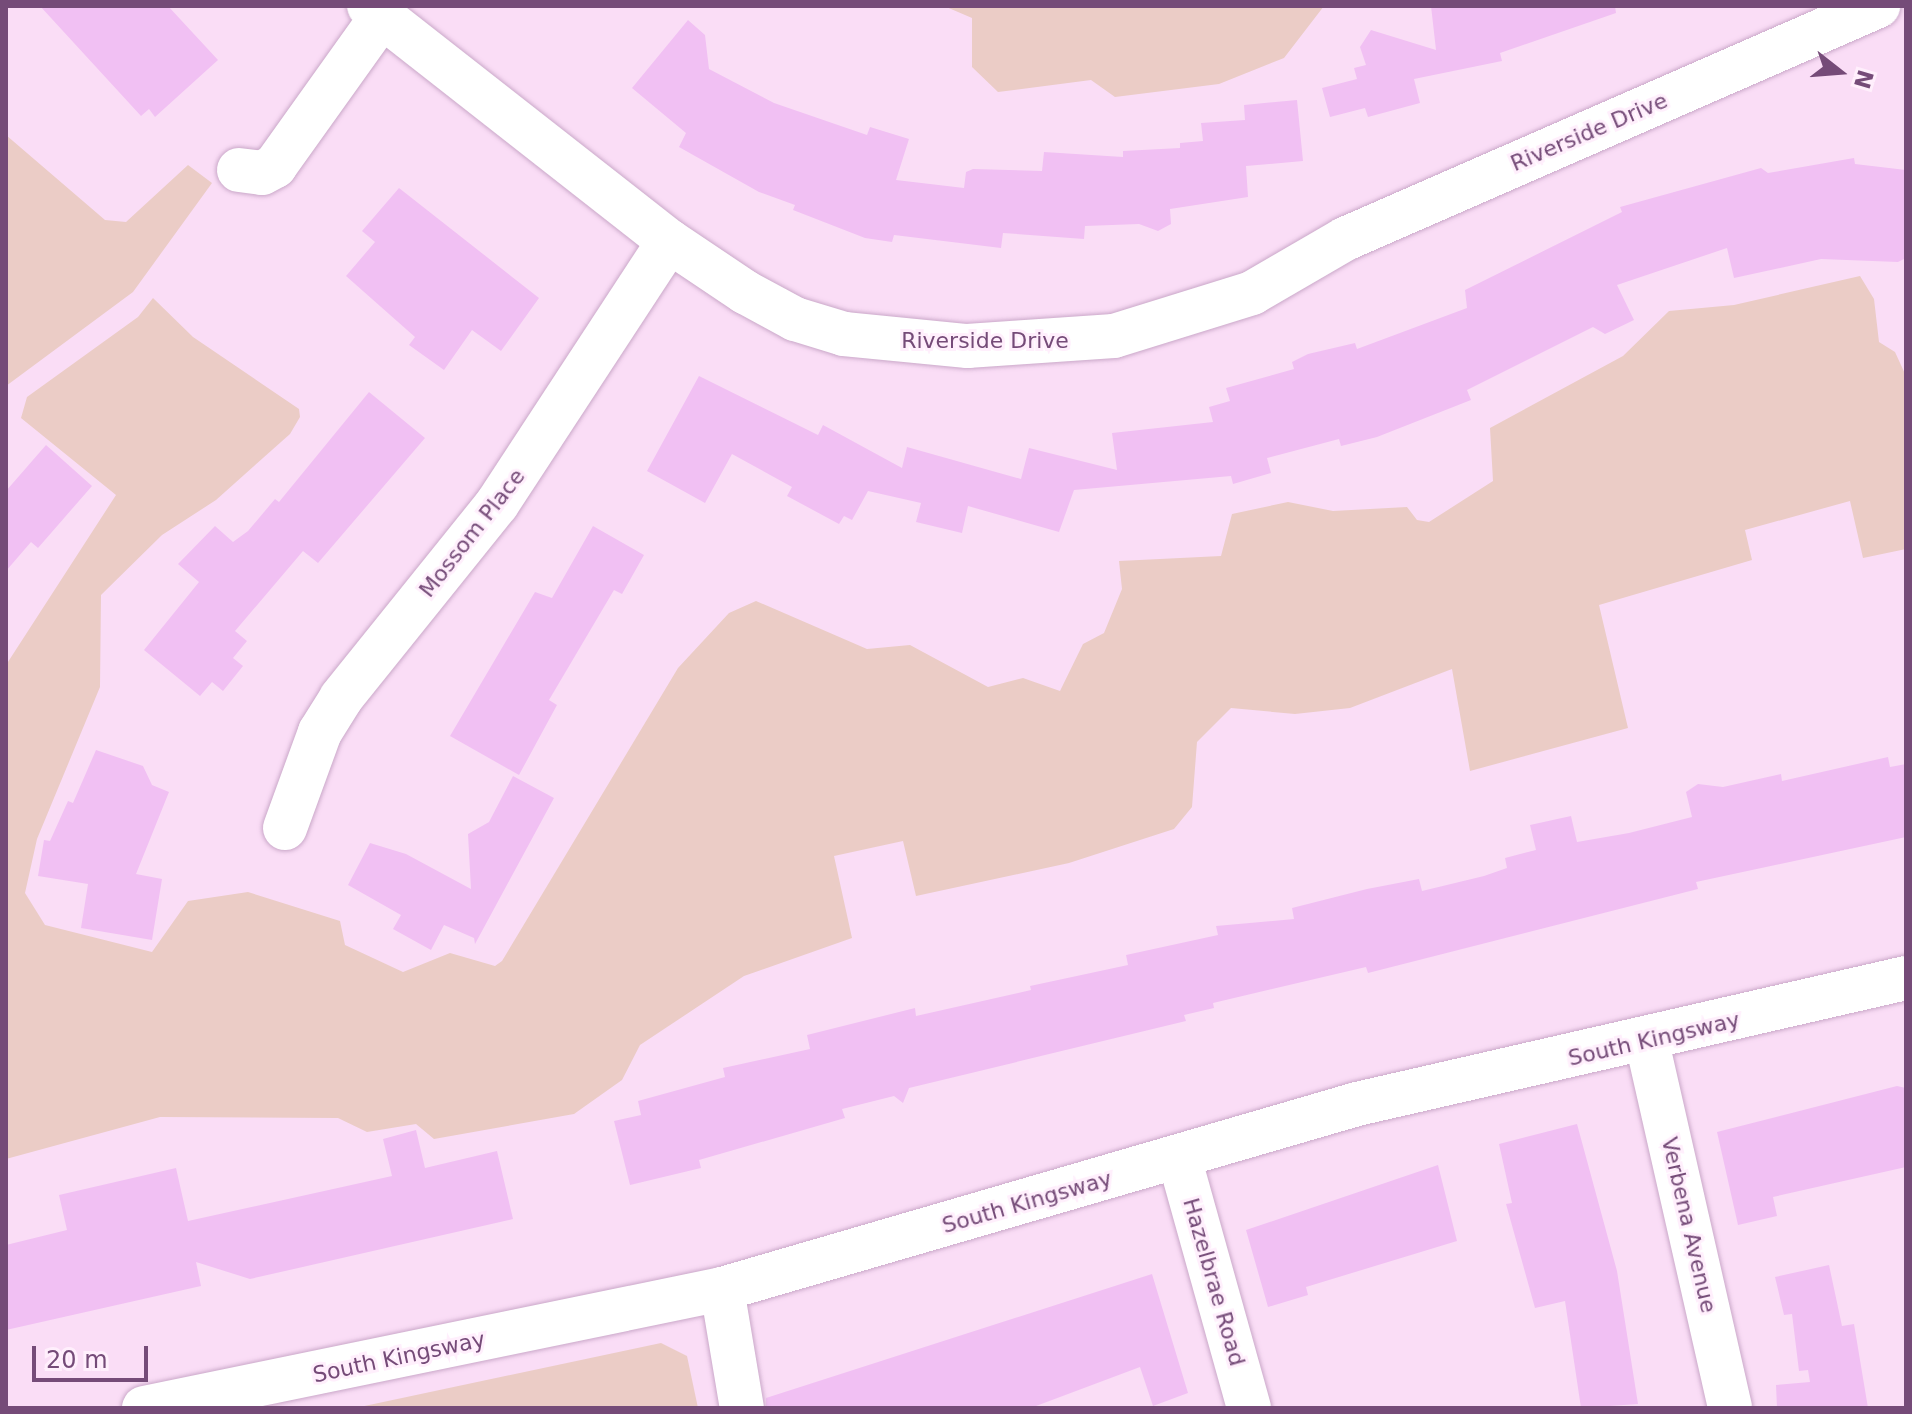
<!DOCTYPE html>
<html>
<head>
<meta charset="utf-8">
<style>
	body { margin:0 }
	#map { position:relative; width:1912px; height:1414px; overflow:hidden; background:#fde9f9; font-family:"DejaVu Sans",sans-serif }
	div>[style] { position:absolute }
	[style*='--x'] { left:calc(var(--x)*1px); top:calc(var(--y)*1px); width:calc(var(--w)*1px); rotate:calc(var(--a)*1deg) }
	.residential>* { inset:0; background:#faddf6 }
	.green>* { inset:0; background:#ebccc6 }
	.building>* { inset:0; background:#f1c0f3 }
	.roads { filter:drop-shadow(0 0 2px #caa8c9) drop-shadow(0 0 2px #caa8c9) }
	.minor>* { height:44px; margin:-22px; padding:0 22px; transform-origin:22px; border-radius:22px; background:#fff }
	span { translate:-50% -50%; white-space:nowrap; text-align:center; line-height:1.15; -webkit-text-stroke:6px #ffeffc; paint-order:stroke }
	.street-label { font-size:22px; color:#754b78 }
	.frame { position:absolute; inset:0; border:8px solid #754b78; pointer-events:none }
	.north { position:absolute; left:1800px; top:32px; width:80px; height:80px; -webkit-text-stroke:6px #ffeffc; paint-order:stroke; rotate:107deg; font-size:22px; font-weight:700; line-height:32px; text-align:center; color:#754b78 }
	.north::after { content:''; display:block; margin:auto; width:28px; height:36px; background:#754b78; clip-path:polygon(50% 0,100% 100%,50% 72%,0 100%) }
	.scale { position:absolute; left:32px; top:1346px; width:116px; height:36px; box-sizing:border-box; border:4px solid #754b78; border-top:0; padding-left:10px; font-size:24px; line-height:28px; white-space:nowrap; color:#754b78; -webkit-text-stroke:6px #ffeffc; paint-order:stroke }
</style>
</head>
<body>
<div id="map">
	<div class="residential">
		<i style="clip-path:polygon(6px 6px,1906px 6px,1906px 1408px,6px 1408px)"></i>
	</div>
	<div class="green">
		<i style="clip-path:polygon(944px 6px,1324px 6px,1284px 58px,1219px 84px,1115px 97px,1091px 80px,998px 92px,972px 67px,972px 18px)"></i>
		<i style="clip-path:polygon(6px 135px,105px 220px,126px 222px,188px 165px,212px 183px,133px 292px,6px 386px)"></i>
		<i style="clip-path:polygon(1860px 276px,1874px 299px,1879px 342px,1895px 352px,1906px 376px,1906px 549px,1863px 558px,1850px 501px,1745px 530px,1752px 560px,1599px 605px,1628px 728px,1470px 771px,1452px 669px,1350px 708px,1295px 714px,1231px 708px,1197px 742px,1192px 807px,1174px 829px,1069px 863px,916px 896px,903px 841px,834px 856px,852px 938px,744px 976px,640px 1045px,622px 1080px,574px 1114px,434px 1139px,416px 1124px,367px 1132px,338px 1118px,160px 1117px,6px 1159px,6px 665px,116px 495px,21px 418px,27px 397px,138px 317px,153px 298px,193px 337px,299px 409px,300px 417px,290px 434px,216px 500px,162px 535px,101px 595px,100px 687px,37px 839px,25px 893px,45px 925px,152px 952px,188px 901px,248px 892px,340px 921px,345px 945px,403px 972px,450px 953px,495px 966px,502px 961px,678px 668px,729px 613px,756px 601px,867px 649px,910px 645px,988px 687px,1023px 678px,1060px 691px,1083px 644px,1104px 633px,1122px 589px,1119px 561px,1221px 556px,1232px 514px,1288px 502px,1333px 511px,1407px 507px,1417px 520px,1429px 522px,1493px 481px,1490px 428px,1623px 356px,1669px 311px,1734px 305px)"></i>
		<i style="clip-path:polygon(661px 1343px,687px 1356px,698px 1408px,355px 1408px)"></i>
	</div>
	<div class="building">
		<i style="clip-path:polygon(40px 6px,168px 6px,218px 60px,155px 117px,149px 109px,141px 116px)"></i>
		<i style="clip-path:polygon(1431px 6px,1615px 6px,1616px 13px,1500px 53px,1502px 61px,1414px 79px,1420px 103px,1368px 117px,1365px 108px,1330px 117px,1322px 88px,1357px 79px,1354px 68px,1366px 65px,1360px 47px,1371px 30px,1436px 50px)"></i>
		<i style="clip-path:polygon(688px 20px,705px 35px,709px 69px,774px 103px,867px 135px,870px 127px,909px 139px,896px 180px,964px 188px,966px 172px,973px 169px,1042px 171px,1044px 152px,1123px 157px,1123px 151px,1180px 148px,1180px 143px,1203px 141px,1201px 123px,1245px 120px,1244px 105px,1297px 100px,1303px 161px,1246px 166px,1248px 197px,1170px 209px,1171px 224px,1158px 231px,1139px 224px,1085px 226px,1084px 239px,1003px 233px,1001px 248px,894px 235px,892px 242px,865px 238px,793px 210px,795px 205px,759px 192px,679px 147px,686px 133px,632px 88px)"></i>
		<i style="clip-path:polygon(1854px 158px,1855px 164px,1906px 170px,1906px 258px,1898px 262px,1821px 259px,1734px 278px,1727px 248px,1617px 285px,1634px 320px,1605px 334px,1593px 327px,1467px 390px,1471px 400px,1377px 437px,1341px 446px,1339px 439px,1267px 458px,1271px 473px,1233px 484px,1231px 476px,1074px 490px,1059px 532px,968px 506px,962px 533px,916px 522px,921px 503px,868px 491px,852px 520px,844px 516px,839px 524px,787px 496px,792px 487px,732px 454px,705px 503px,647px 471px,699px 376px,818px 435px,823px 425px,902px 468px,907px 447px,1021px 479px,1029px 448px,1117px 470px,1112px 433px,1213px 422px,1209px 407px,1230px 401px,1226px 388px,1294px 369px,1292px 362px,1308px 354px,1355px 343px,1357px 349px,1467px 308px,1465px 290px,1622px 212px,1620px 207px,1761px 168px,1768px 173px)"></i>
		<i style="clip-path:polygon(399px 188px,539px 298px,501px 351px,472px 330px,444px 370px,409px 345px,415px 337px,346px 276px,375px 242px,362px 231px)"></i>
		<i style="clip-path:polygon(369px 392px,425px 438px,318px 563px,303px 551px,235px 631px,247px 641px,233px 658px,243px 666px,223px 691px,212px 682px,200px 696px,144px 650px,199px 582px,178px 564px,215px 526px,233px 542px,248px 531px,275px 499px,279px 502px)"></i>
		<i style="clip-path:polygon(46px 445px,92px 486px,38px 548px,31px 542px,6px 571px,6px 491px)"></i>
		<i style="clip-path:polygon(593px 526px,644px 555px,622px 594px,614px 590px,549px 700px,557px 705px,519px 775px,450px 736px,535px 592px,552px 598px)"></i>
		<i style="clip-path:polygon(96px 750px,143px 766px,152px 785px,169px 792px,136px 874px,162px 879px,152px 940px,81px 928px,88px 884px,38px 876px,44px 840px,50px 841px,68px 801px,73px 803px)"></i>
		<i style="clip-path:polygon(1888px 757px,1890px 767px,1906px 764px,1906px 837px,1696px 882px,1698px 889px,1368px 973px,1366px 967px,1213px 1003px,1214px 1008px,1184px 1015px,1186px 1021px,909px 1088px,903px 1103px,894px 1096px,842px 1109px,845px 1118px,699px 1160px,701px 1168px,630px 1185px,614px 1121px,641px 1115px,638px 1101px,725px 1077px,723px 1068px,810px 1049px,807px 1035px,915px 1008px,916px 1016px,1031px 990px,1030px 986px,1128px 965px,1126px 955px,1218px 935px,1216px 926px,1294px 919px,1292px 908px,1367px 889px,1419px 879px,1422px 891px,1484px 876px,1507px 868px,1505px 858px,1536px 850px,1530px 825px,1571px 816px,1577px 842px,1629px 833px,1692px 817px,1686px 792px,1698px 784px,1723px 787px,1781px 774px,1782px 781px)"></i>
		<i style="clip-path:polygon(513px 776px,554px 798px,475px 944px,474px 938px,444px 925px,431px 950px,393px 929px,401px 915px,348px 885px,370px 843px,406px 854px,471px 889px,468px 834px,489px 822px)"></i>
		<i style="clip-path:polygon(1897px 1086px,1906px 1088px,1906px 1167px,1773px 1197px,1777px 1216px,1738px 1225px,1717px 1132px)"></i>
		<i style="clip-path:polygon(1577px 1124px,1617px 1271px,1638px 1404px,1581px 1408px,1565px 1301px,1535px 1308px,1506px 1204px,1512px 1203px,1499px 1144px)"></i>
		<i style="clip-path:polygon(416px 1130px,425px 1168px,497px 1151px,513px 1219px,250px 1279px,196px 1262px,201px 1286px,6px 1330px,6px 1245px,67px 1230px,59px 1195px,176px 1168px,188px 1221px,392px 1176px,383px 1139px)"></i>
		<i style="clip-path:polygon(1438px 1165px,1457px 1241px,1306px 1287px,1308px 1295px,1268px 1307px,1246px 1230px)"></i>
		<i style="clip-path:polygon(1829px 1265px,1842px 1326px,1854px 1324px,1868px 1408px,1777px 1408px,1776px 1385px,1810px 1382px,1808px 1370px,1799px 1371px,1792px 1314px,1784px 1315px,1775px 1277px)"></i>
		<i style="clip-path:polygon(1152px 1274px,1188px 1393px,1153px 1406px,1140px 1367px,1036px 1406px,766px 1408px,766px 1398px)"></i>
	</div>
	<div class="roads">
		<div class="minor">
			<i style="--x:369;--y:6;--w:381;--a:38.1"></i>
			<i style="--x:669;--y:241;--w:92;--a:33.9"></i>
			<i style="--x:745;--y:292;--w:57;--a:28.4"></i>
			<i style="--x:795;--y:319;--w:51;--a:17"></i>
			<i style="--x:844;--y:334;--w:124;--a:5.6"></i>
			<i style="--x:967;--y:346;--w:147;--a:-3.9"></i>
			<i style="--x:1114;--y:336;--w:145;--a:-17.3"></i>
			<i style="--x:1252;--y:293;--w:108;--a:-30.1"></i>
			<i style="--x:1345;--y:239;--w:582;--a:-23.61"></i>
			<i style="--x:239;--y:170;--w:23;--a:7"></i>
			<i style="--x:262;--y:173;--w:15;--a:-28"></i>
			<i style="--x:275;--y:166;--w:184;--a:-54.5"></i>
			<i style="--x:285;--y:828;--w:102;--a:-70"></i>
			<i style="--x:320;--y:732;--w:40;--a:-58"></i>
			<i style="--x:341;--y:698;--w:249;--a:-51.2"></i>
			<i style="--x:497;--y:504;--w:314;--a:-56.8"></i>
			<i style="--x:1647;--y:1042;--w:375;--a:77.2"></i>
			<i style="--x:1179;--y:1157;--w:261;--a:74.4"></i>
			<i style="--x:722;--y:1289;--w:121;--a:80.5"></i>
			<i style="--x:144;--y:1408;--w:590;--a:-11.63"></i>
			<i style="--x:722;--y:1289;--w:661;--a:-16.24"></i>
			<i style="--x:1357;--y:1104;--w:563;--a:-12.93"></i>
		</div>
	</div>
	<div class="street-label">
		<span style="left:1589px;top:132px;rotate:-23deg">Riverside Drive</span>
		<span style="left:985px;top:341px">Riverside Drive</span>
		<span style="left:472px;top:533px;rotate:-52deg">Mossom Place</span>
		<span style="left:1654px;top:1039px;rotate:-13deg">South Kingsway</span>
		<span style="left:1027px;top:1202px;rotate:-16deg">South Kingsway</span>
		<span style="left:1689px;top:1225px;rotate:77deg">Verbena Avenue</span>
		<span style="left:1214px;top:1282px;rotate:74deg">Hazelbrae Road</span>
		<span style="left:399px;top:1357px;rotate:-12deg">South Kingsway</span>
	</div>
	<div class="frame"></div>
	<div class="north">N</div>
	<div class="scale">20 m</div>
</div>
</body>
</html>
